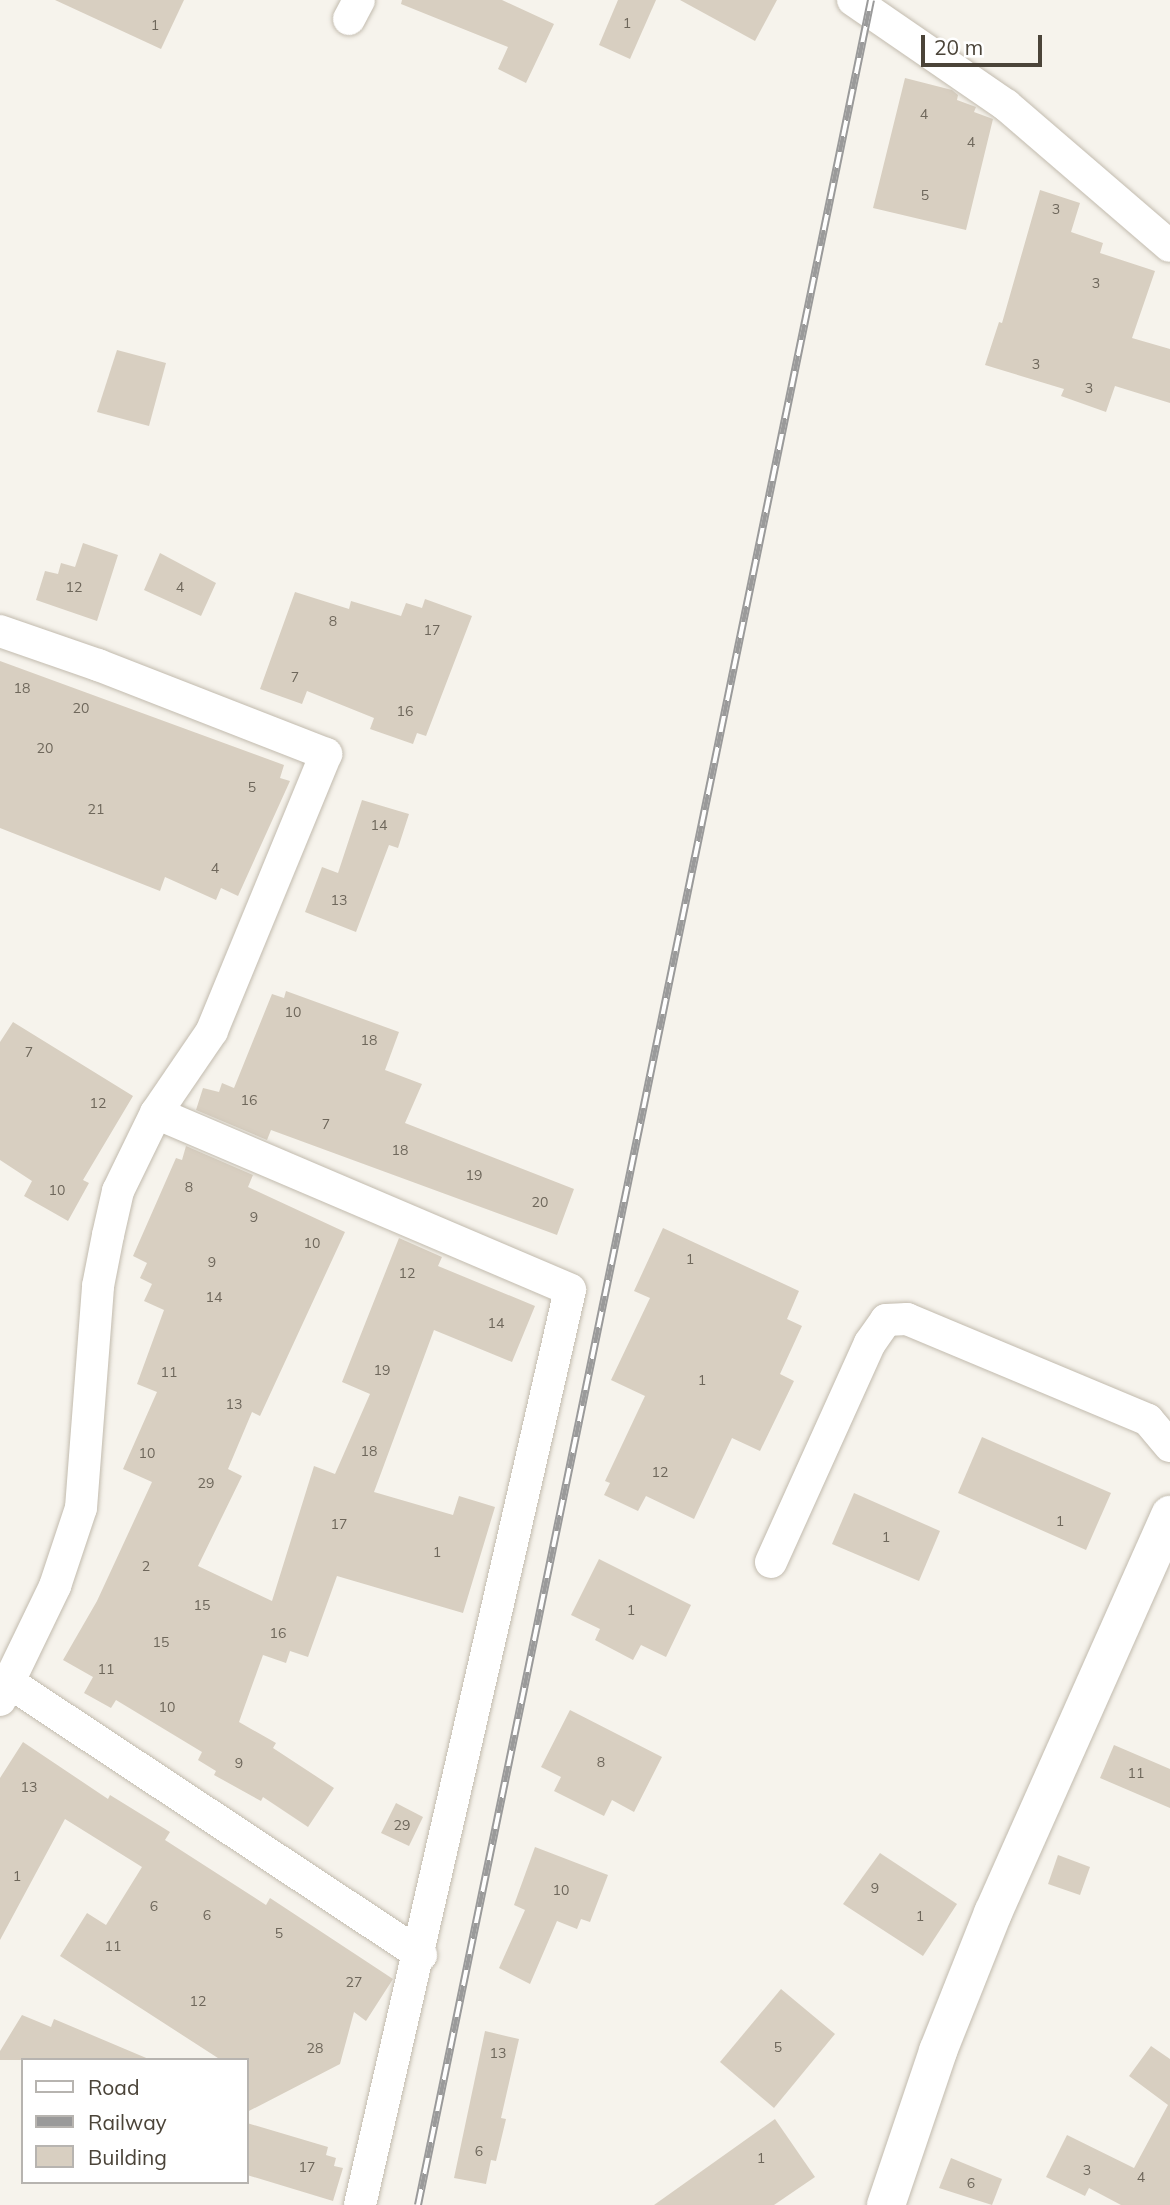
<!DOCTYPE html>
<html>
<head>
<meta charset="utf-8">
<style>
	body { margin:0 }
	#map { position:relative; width:1170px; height:2205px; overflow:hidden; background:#f6f3ec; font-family:Mulish,sans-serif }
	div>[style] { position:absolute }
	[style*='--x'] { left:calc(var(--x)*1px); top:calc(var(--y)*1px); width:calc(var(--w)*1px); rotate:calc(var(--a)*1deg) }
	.building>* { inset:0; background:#d8cfc1 }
	.roads { filter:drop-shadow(0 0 2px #c2bbae) drop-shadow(0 0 2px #c2bbae) }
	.minor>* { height:32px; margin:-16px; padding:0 16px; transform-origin:16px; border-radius:16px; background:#fff }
	.tertiary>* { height:38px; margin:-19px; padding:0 19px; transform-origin:19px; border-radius:19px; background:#fff }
	.rail>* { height:8px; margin-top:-4px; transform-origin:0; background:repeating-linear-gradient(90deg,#fff 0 16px,#9a9a9a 0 32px); box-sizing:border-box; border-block:2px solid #9a9a9a }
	span { translate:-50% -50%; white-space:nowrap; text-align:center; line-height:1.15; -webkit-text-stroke:6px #fff; paint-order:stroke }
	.number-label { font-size:14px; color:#6e675b }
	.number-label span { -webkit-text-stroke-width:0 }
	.legend { position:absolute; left:21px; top:2058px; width:228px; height:126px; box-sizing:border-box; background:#fff; border:2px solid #b7b4b0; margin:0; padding:9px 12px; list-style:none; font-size:21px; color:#4b4439 }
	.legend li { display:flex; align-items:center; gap:14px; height:35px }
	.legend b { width:35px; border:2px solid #b7b4b0 }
	.scale { position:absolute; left:921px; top:35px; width:121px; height:32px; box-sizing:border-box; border:4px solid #4b4439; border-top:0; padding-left:9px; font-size:21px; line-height:24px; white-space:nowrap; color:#4b4439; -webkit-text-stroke:5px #fff; paint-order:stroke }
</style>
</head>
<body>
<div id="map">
	<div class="building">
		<i style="clip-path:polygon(55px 0,184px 0,161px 49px)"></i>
		<i style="clip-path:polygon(402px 0,502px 0,554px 24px,526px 83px,498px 69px,508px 47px,401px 4px)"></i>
		<i style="clip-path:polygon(618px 0,656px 0,630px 59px,599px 45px)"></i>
		<i style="clip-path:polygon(680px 0,777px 0,755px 41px)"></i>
		<i style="clip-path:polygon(905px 78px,952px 90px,958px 95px,957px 100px,976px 107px,974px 112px,993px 119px,966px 230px,873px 208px)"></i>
		<i style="clip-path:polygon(1040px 190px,1080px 203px,1071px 232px,1103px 243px,1100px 253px,1155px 271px,1132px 338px,1170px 349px,1170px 403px,1115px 386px,1106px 412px,1061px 396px,1064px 389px,985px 365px,999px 322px,1002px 323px)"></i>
		<i style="clip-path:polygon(117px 350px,166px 363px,149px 426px,97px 412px)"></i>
		<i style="clip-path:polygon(83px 543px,118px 555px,97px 621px,36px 600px,45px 571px,58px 574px,61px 563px,75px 567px)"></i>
		<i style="clip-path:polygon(160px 553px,216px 583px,201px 616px,144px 590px)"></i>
		<i style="clip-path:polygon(295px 592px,349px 609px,351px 601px,401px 616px,406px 603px,422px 608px,425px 599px,472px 616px,426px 736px,417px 733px,413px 744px,370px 729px,374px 718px,307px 691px,302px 704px,260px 689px)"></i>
		<i style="clip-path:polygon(0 661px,284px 765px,280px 778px,290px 781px,238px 896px,221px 888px,216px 900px,165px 877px,160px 891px,0 828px)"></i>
		<i style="clip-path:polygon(362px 800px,409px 814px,398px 848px,389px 845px,356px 932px,305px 912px,322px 867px,338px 873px)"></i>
		<i style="clip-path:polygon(286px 991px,399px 1032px,385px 1070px,422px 1084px,405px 1123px,574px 1189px,557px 1235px,271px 1130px,267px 1140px,196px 1110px,203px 1088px,219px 1092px,222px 1083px,234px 1088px,272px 994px,284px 998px)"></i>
		<i style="clip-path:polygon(13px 1022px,133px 1096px,83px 1180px,89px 1183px,68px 1221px,24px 1196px,32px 1181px,0 1160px,0 1042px)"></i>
		<i style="clip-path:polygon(186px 1146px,253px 1175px,248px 1187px,345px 1232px,260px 1416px,252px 1412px,228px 1469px,242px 1476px,198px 1566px,272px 1601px,314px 1466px,335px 1474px,370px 1394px,342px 1382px,399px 1238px,442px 1257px,438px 1266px,535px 1306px,512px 1362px,434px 1330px,374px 1492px,453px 1515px,459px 1496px,495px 1507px,463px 1613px,337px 1576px,308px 1657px,290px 1651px,286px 1663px,263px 1655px,239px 1722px,276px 1743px,273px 1748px,334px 1788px,308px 1827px,263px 1797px,261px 1801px,214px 1775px,216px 1771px,198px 1760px,202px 1752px,116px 1700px,111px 1708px,84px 1693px,93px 1677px,63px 1660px,97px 1601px,152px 1482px,123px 1469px,157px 1392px,137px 1384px,164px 1310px,144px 1301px,152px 1284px,140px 1278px,147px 1263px,133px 1256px,176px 1158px,182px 1160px)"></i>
		<i style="clip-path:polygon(663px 1228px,799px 1291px,787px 1319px,802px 1326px,780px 1374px,794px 1381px,760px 1451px,732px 1438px,694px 1519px,646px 1496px,638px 1511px,604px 1495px,610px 1483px,605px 1481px,645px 1396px,611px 1380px,650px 1298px,634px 1291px)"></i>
		<i style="clip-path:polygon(982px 1437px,1111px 1493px,1086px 1550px,958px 1493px)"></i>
		<i style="clip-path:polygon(854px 1493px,940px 1531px,919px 1581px,832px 1544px)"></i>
		<i style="clip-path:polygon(599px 1559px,691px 1605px,666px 1657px,641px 1645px,633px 1660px,595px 1640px,600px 1629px,571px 1615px)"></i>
		<i style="clip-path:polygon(570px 1710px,662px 1757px,634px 1812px,612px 1800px,604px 1816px,554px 1791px,561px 1777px,541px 1767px)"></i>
		<i style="clip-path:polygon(23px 1742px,108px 1799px,110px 1795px,170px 1832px,165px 1840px,266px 1905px,270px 1898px,393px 1979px,366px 2021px,354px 2012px,340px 2064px,247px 2112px,247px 2060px,221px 2060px,60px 1956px,87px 1913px,106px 1925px,142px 1867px,65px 1819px,0 1940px,0 1778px)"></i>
		<i style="clip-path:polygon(1114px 1745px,1170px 1769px,1170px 1808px,1100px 1778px)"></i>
		<i style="clip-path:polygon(396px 1803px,423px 1817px,409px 1846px,381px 1833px)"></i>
		<i style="clip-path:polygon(535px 1847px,608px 1875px,590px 1922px,581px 1919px,577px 1929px,557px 1921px,530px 1984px,499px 1968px,525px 1910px,514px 1905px)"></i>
		<i style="clip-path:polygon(880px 1853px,957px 1904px,923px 1956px,843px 1904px)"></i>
		<i style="clip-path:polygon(1058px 1855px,1090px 1867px,1080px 1895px,1048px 1884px)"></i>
		<i style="clip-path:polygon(781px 1989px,835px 2034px,774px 2108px,720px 2062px)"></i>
		<i style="clip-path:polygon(22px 2015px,51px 2027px,54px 2019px,151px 2060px,0 2060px,0 2051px)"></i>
		<i style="clip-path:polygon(485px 2031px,519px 2039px,501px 2118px,506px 2119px,496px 2161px,491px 2160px,486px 2184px,454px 2178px)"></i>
		<i style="clip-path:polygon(1151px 2046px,1170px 2059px,1170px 2205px,1121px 2205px,1089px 2188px,1085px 2196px,1046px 2177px,1067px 2135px,1134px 2168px,1168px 2105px,1129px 2076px)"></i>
		<i style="clip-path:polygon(775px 2119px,815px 2177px,774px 2205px,654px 2205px)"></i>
		<i style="clip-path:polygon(247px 2123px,328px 2147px,326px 2155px,336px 2158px,334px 2166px,343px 2168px,333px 2201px,247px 2175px)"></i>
		<i style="clip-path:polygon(951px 2158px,1002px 2179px,992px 2205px,939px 2188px)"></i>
	</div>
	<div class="roads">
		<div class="minor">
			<i style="--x:853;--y:0;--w:186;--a:34.5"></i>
			<i style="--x:1006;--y:105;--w:216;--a:40.7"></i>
			<i style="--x:349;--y:19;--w:21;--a:-62"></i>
			<i style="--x:0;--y:631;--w:104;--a:19.1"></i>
			<i style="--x:98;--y:665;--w:245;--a:21.3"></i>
			<i style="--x:326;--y:754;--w:300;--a:112.4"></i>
			<i style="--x:212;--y:1031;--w:99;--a:124.3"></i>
			<i style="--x:771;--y:1562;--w:240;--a:-65.7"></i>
			<i style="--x:870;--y:1343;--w:28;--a:-55"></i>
			<i style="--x:886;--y:1320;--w:21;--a:-3"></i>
			<i style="--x:907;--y:1319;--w:261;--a:22.7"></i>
			<i style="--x:1148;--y:1420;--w:34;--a:50"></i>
			<i style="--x:10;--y:1683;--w:493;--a:33.5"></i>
			<i style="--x:0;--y:1700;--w:127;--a:-64.2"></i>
			<i style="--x:55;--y:1586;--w:82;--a:-71.6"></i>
			<i style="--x:81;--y:1508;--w:223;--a:-85.6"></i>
			<i style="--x:98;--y:1286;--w:52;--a:-78.9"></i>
			<i style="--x:108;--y:1235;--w:45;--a:-77.2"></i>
			<i style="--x:118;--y:1191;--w:87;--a:-64"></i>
			<i style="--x:156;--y:1113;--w:450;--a:23.1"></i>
			<i style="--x:570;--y:1290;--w:939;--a:102.93"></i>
		</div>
		<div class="tertiary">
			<i style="--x:886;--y:2205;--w:163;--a:-71.3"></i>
			<i style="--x:938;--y:2051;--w:149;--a:-68.3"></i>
			<i style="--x:993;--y:1913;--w:436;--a:-66"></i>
		</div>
	</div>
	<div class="rail">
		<i style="--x:418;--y:2205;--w:2251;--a:-78.39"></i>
	</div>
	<div class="number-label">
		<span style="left:627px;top:23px">1</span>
		<span style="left:155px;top:25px">1</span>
		<span style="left:924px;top:114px">4</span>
		<span style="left:971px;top:142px">4</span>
		<span style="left:925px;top:195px">5</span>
		<span style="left:1056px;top:209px">3</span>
		<span style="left:1096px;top:283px">3</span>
		<span style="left:1036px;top:364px">3</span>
		<span style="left:1089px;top:388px">3</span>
		<span style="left:74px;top:587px">12</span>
		<span style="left:180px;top:587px">4</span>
		<span style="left:333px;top:621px">8</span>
		<span style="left:432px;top:630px">17</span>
		<span style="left:295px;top:677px">7</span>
		<span style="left:22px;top:688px">18</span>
		<span style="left:81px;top:708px">20</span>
		<span style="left:405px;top:711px">16</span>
		<span style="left:45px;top:748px">20</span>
		<span style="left:252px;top:787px">5</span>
		<span style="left:96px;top:809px">21</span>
		<span style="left:379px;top:825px">14</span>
		<span style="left:215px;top:868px">4</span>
		<span style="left:339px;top:900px">13</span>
		<span style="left:293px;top:1012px">10</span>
		<span style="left:369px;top:1040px">18</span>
		<span style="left:29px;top:1052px">7</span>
		<span style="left:249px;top:1100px">16</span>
		<span style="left:98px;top:1103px">12</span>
		<span style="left:326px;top:1124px">7</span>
		<span style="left:400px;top:1150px">18</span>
		<span style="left:474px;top:1175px">19</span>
		<span style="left:189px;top:1187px">8</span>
		<span style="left:57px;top:1190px">10</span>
		<span style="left:540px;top:1202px">20</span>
		<span style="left:254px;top:1217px">9</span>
		<span style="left:312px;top:1243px">10</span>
		<span style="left:690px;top:1259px">1</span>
		<span style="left:212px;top:1262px">9</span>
		<span style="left:407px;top:1273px">12</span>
		<span style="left:214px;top:1297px">14</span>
		<span style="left:496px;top:1323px">14</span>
		<span style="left:382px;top:1370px">19</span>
		<span style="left:169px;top:1372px">11</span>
		<span style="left:702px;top:1380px">1</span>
		<span style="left:234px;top:1404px">13</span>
		<span style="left:369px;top:1451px">18</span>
		<span style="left:147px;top:1453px">10</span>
		<span style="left:660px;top:1472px">12</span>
		<span style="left:206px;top:1483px">29</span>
		<span style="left:1060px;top:1521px">1</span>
		<span style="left:339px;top:1524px">17</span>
		<span style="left:886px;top:1537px">1</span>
		<span style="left:437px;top:1552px">1</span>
		<span style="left:146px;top:1566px">2</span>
		<span style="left:202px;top:1605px">15</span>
		<span style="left:631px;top:1610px">1</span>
		<span style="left:278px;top:1633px">16</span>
		<span style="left:161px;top:1642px">15</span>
		<span style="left:106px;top:1669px">11</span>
		<span style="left:167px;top:1707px">10</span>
		<span style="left:601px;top:1762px">8</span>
		<span style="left:239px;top:1763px">9</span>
		<span style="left:1136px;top:1773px">11</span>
		<span style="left:29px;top:1787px">13</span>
		<span style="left:402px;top:1825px">29</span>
		<span style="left:17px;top:1876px">1</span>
		<span style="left:875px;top:1888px">9</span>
		<span style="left:561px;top:1890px">10</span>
		<span style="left:154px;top:1906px">6</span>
		<span style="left:207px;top:1915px">6</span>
		<span style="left:920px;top:1916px">1</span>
		<span style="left:279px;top:1933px">5</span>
		<span style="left:113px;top:1946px">11</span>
		<span style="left:354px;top:1982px">27</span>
		<span style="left:198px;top:2001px">12</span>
		<span style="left:778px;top:2047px">5</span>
		<span style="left:315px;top:2048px">28</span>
		<span style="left:498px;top:2053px">13</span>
		<span style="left:479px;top:2151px">6</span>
		<span style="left:761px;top:2158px">1</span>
		<span style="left:307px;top:2167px">17</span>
		<span style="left:1087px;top:2170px">3</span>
		<span style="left:1141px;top:2177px">4</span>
		<span style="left:971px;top:2183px">6</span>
	</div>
	<ul class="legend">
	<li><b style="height:9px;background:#fff"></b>Road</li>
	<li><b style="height:9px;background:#9a9a9a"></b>Railway</li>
	<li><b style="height:19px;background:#d8cfc1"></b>Building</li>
	</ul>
	<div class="scale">20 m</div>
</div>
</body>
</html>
